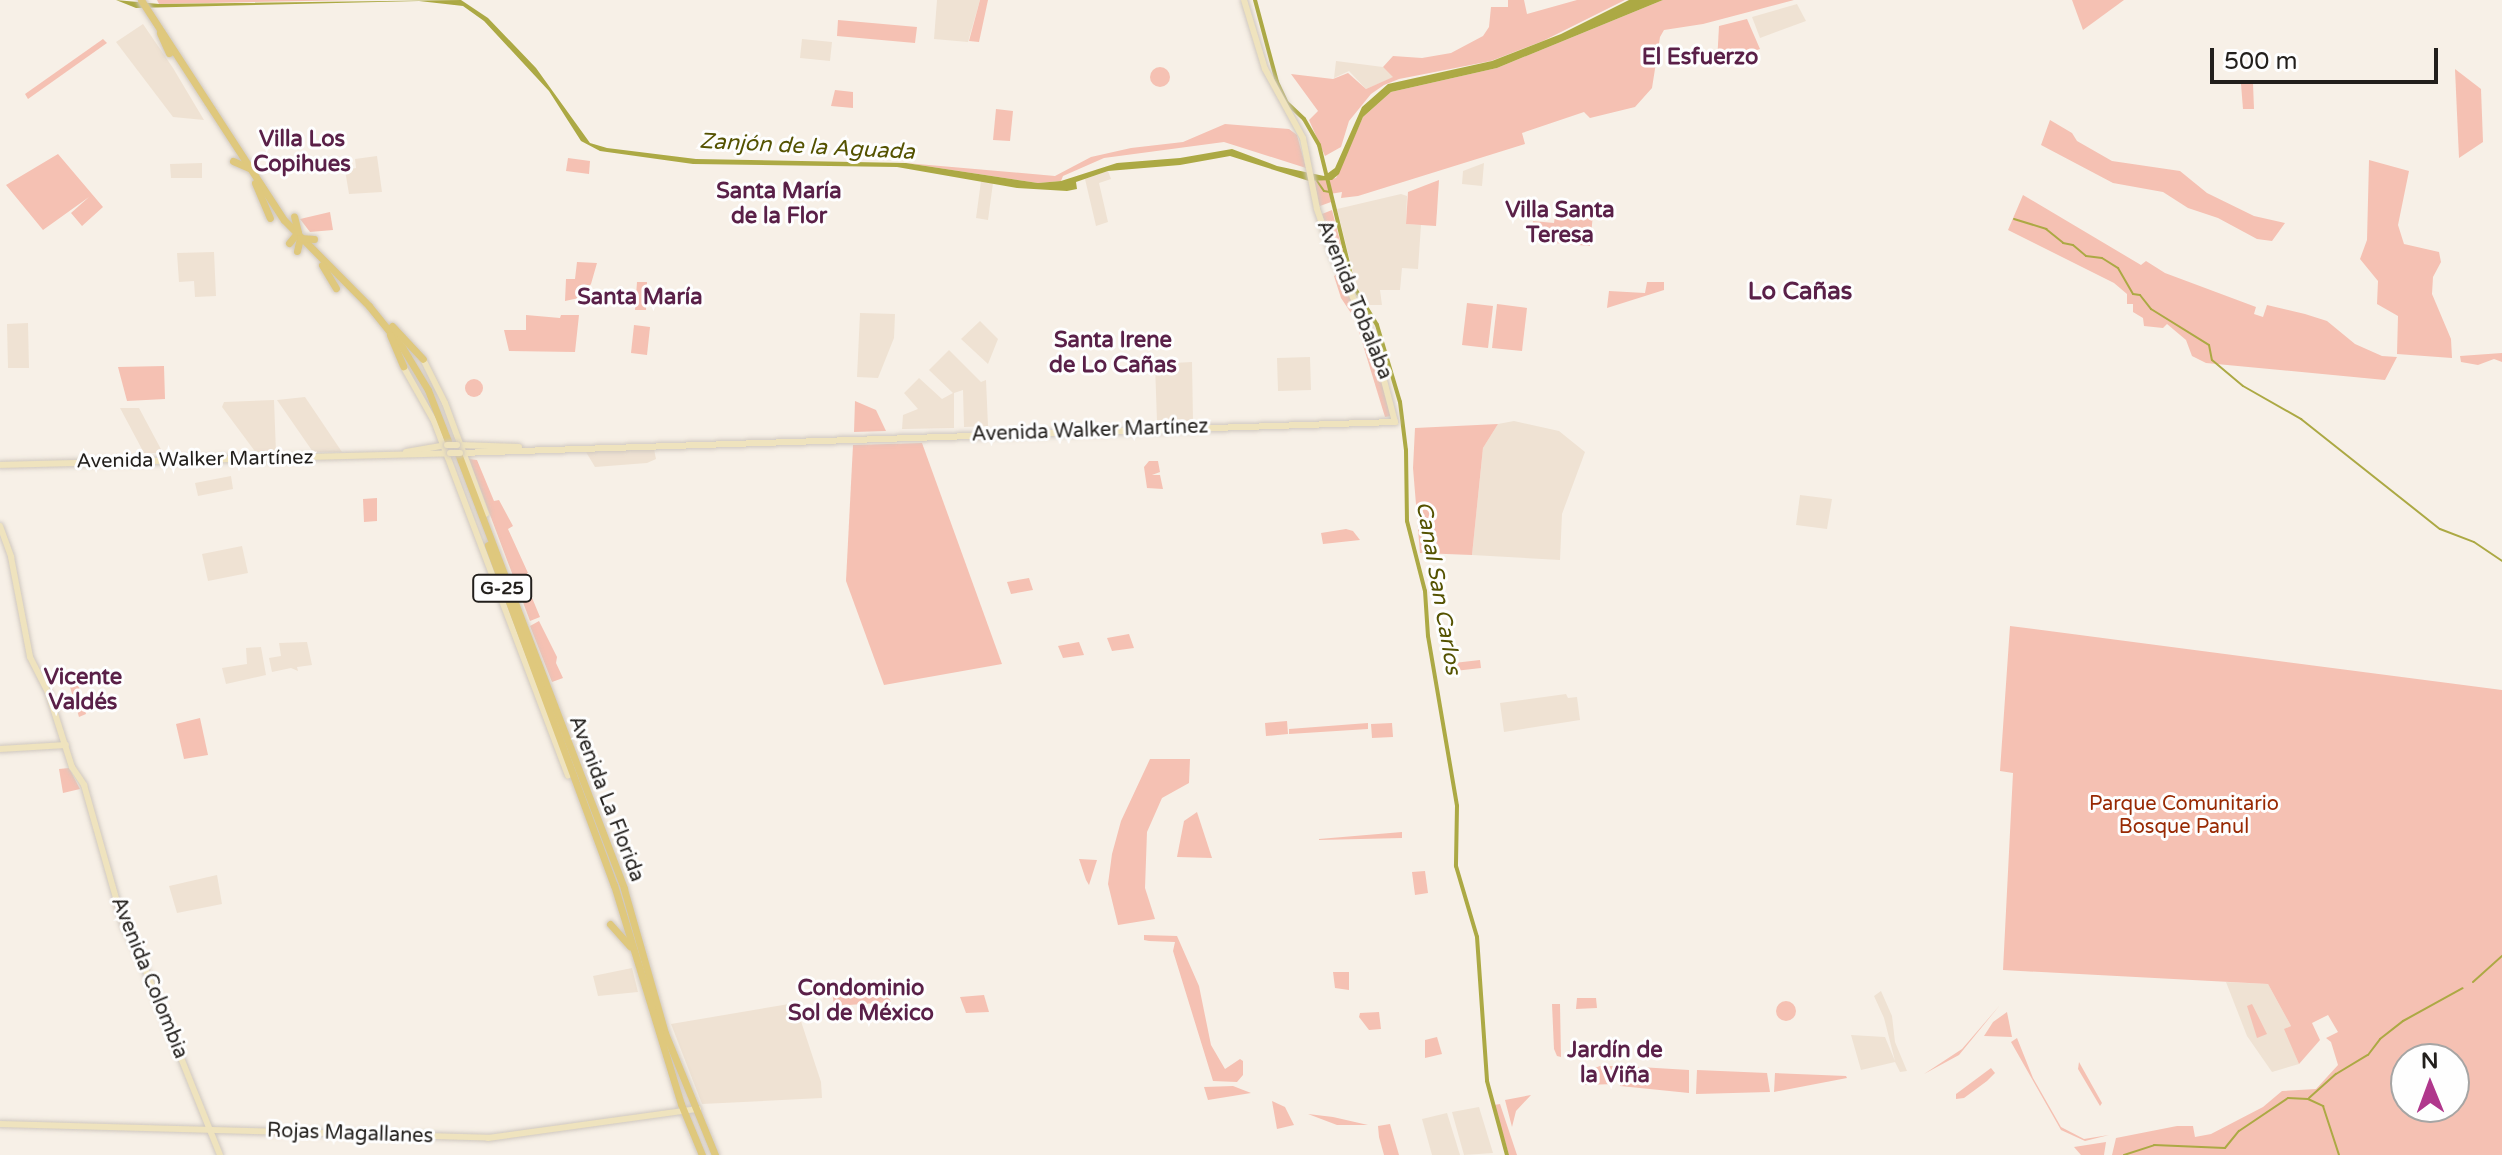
<!DOCTYPE html>
<html>
<head>
<meta charset="utf-8">
<style>
	body { margin:0 }
	#map { position:relative; width:2502px; height:1155px; overflow:hidden; background:#f7f0e7; font-family:"Varela Round",sans-serif }
	div>[style] { position:absolute }
	[style*='--x'] { left:calc(var(--x)*1px); top:calc(var(--y)*1px); width:calc(var(--w)*1px); rotate:calc(var(--a)*1deg) }
	.built>* { inset:0; background:#efe2d3 }
	.green>* { inset:0; background:#f5c1b3 }
	.round { border-radius:50% }
	.water>* { inset:0; background:#aca944 }
	.stream>* { height:2px; margin:-1px; padding:0 1px; transform-origin:1px; border-radius:1px; background:#aca944 }
	.canal>* { height:4px; margin:-2px; padding:0 2px; transform-origin:2px; border-radius:2px; background:#aca944 }
	.primary-tunnel>* { height:7px; margin-top:-3.5px; transform-origin:0; background:repeating-linear-gradient(90deg,#ccc6be 0 7px,transparent 0 10.5px) }
	.roads { filter:drop-shadow(0 0 2px #d0c8bf) drop-shadow(0 0 2px #d0c8bf) }
	.secondary>* { height:6px; margin:-3px; padding:0 3px; transform-origin:3px; border-radius:3px; background:#efe3be }
	.primary>* { height:7px; margin:-3.5px; padding:0 3.5px; transform-origin:3.5px; border-radius:3.5px; background:#dfc87d }
	.bridges { filter:drop-shadow(0 0 2px #d0c8bf) drop-shadow(0 0 2px #d0c8bf) }
	.secondary-bridge>* { height:6px; margin:-3px; padding:0 3px; transform-origin:3px; border-radius:3px; background:#efe3be }
	span { translate:-50% -50%; white-space:nowrap; text-align:center; line-height:1.15; -webkit-text-stroke:6px #fefefe; paint-order:stroke }
	.shield-label span { padding:2px 6px; background:#fefefe; border:2px solid; border-radius:6px; -webkit-text-stroke-width:0 }
	.shield-label { font-size:18px; color:#221f1c; font-weight:700 }
	.street-label { font-size:20px; color:#221f1c }
	.park-label { font-size:20px; color:#982903 }
	.neighbourhood-label { font-size:22px; color:#5a2048; font-weight:700 }
	.water-label { font-size:22px; color:#545200; font-style:italic }
	.quarter-label { font-size:24px; color:#5a2048; font-weight:700 }
	.north { position:absolute; left:2390px; top:1043px; width:80px; height:80px; box-sizing:border-box; background:#fefefe; border:2px solid #a6a5a4; border-radius:50%; rotate:359deg; font-size:22px; font-weight:700; line-height:32px; text-align:center; color:#221f1c }
	.north::after { content:''; display:block; margin:auto; width:28px; height:36px; background:#b0378c; clip-path:polygon(50% 0,100% 100%,50% 72%,0 100%) }
	.scale { position:absolute; left:2210px; top:48px; width:228px; height:36px; box-sizing:border-box; border:4px solid #221f1c; border-top:0; padding-left:10px; font-size:24px; line-height:28px; white-space:nowrap; color:#221f1c; -webkit-text-stroke:6px #fefefe; paint-order:stroke }
</style>
</head>
<body>
<div id="map">
	<div class="built">
		<i style="clip-path:polygon(937px 0,980px 0,968px 42px,934px 39px)"></i>
		<i style="clip-path:polygon(1797px 4px,1806px 21px,1760px 38px,1752px 17px)"></i>
		<i style="clip-path:polygon(143px 24px,173px 68px,204px 120px,173px 117px,116px 42px)"></i>
		<i style="clip-path:polygon(802px 39px,832px 42px,830px 61px,800px 58px)"></i>
		<i style="clip-path:polygon(1336px 61px,1383px 67px,1394px 77px,1366px 89px,1349px 71px,1334px 78px)"></i>
		<i style="clip-path:polygon(377px 156px,382px 192px,349px 194px,345px 170px,356px 168px,355px 159px)"></i>
		<i style="clip-path:polygon(202px 163px,202px 178px,171px 178px,170px 164px)"></i>
		<i style="clip-path:polygon(1484px 163px,1482px 186px,1462px 184px,1463px 171px)"></i>
		<i style="clip-path:polygon(1108px 171px,1111px 179px,1099px 183px,1108px 222px,1096px 226px,1085px 179px)"></i>
		<i style="clip-path:polygon(981px 181px,993px 183px,988px 220px,976px 218px)"></i>
		<i style="clip-path:polygon(1401px 194px,1407px 196px,1406px 224px,1421px 225px,1418px 269px,1402px 268px,1400px 290px,1380px 290px,1382px 305px,1369px 305px,1357px 288px,1337px 209px)"></i>
		<i style="clip-path:polygon(214px 252px,216px 296px,195px 297px,194px 281px,179px 282px,177px 253px)"></i>
		<i style="clip-path:polygon(860px 313px,895px 314px,894px 338px,878px 378px,857px 377px)"></i>
		<i style="clip-path:polygon(980px 321px,998px 339px,988px 364px,961px 339px)"></i>
		<i style="clip-path:polygon(28px 323px,29px 368px,8px 368px,7px 324px)"></i>
		<i style="clip-path:polygon(949px 350px,981px 382px,986px 380px,988px 426px,964px 427px,963px 390px,954px 393px,954px 428px,902px 429px,903px 415px,918px 409px,904px 393px,919px 378px,942px 399px,953px 393px,929px 370px)"></i>
		<i style="clip-path:polygon(1310px 357px,1311px 390px,1278px 391px,1277px 358px)"></i>
		<i style="clip-path:polygon(1192px 362px,1193px 421px,1157px 422px,1155px 364px)"></i>
		<i style="clip-path:polygon(305px 397px,342px 452px,313px 452px,277px 400px)"></i>
		<i style="clip-path:polygon(274px 400px,276px 453px,257px 454px,222px 407px,224px 402px)"></i>
		<i style="clip-path:polygon(120px 408px,139px 408px,163px 453px,144px 453px)"></i>
		<i style="clip-path:polygon(1514px 421px,1559px 431px,1585px 452px,1562px 514px,1560px 560px,1472px 555px,1483px 448px,1498px 424px)"></i>
		<i style="clip-path:polygon(654px 449px,656px 459px,647px 463px,595px 467px,586px 452px)"></i>
		<i style="clip-path:polygon(231px 476px,233px 489px,198px 496px,195px 483px)"></i>
		<i style="clip-path:polygon(1800px 495px,1832px 499px,1827px 529px,1796px 525px)"></i>
		<i style="clip-path:polygon(242px 546px,248px 573px,208px 581px,202px 554px)"></i>
		<i style="clip-path:polygon(307px 642px,312px 665px,297px 667px,298px 671px,291px 668px,272px 672px,269px 658px,281px 656px,279px 643px)"></i>
		<i style="clip-path:polygon(261px 647px,266px 675px,226px 684px,222px 668px,247px 664px,246px 648px)"></i>
		<i style="clip-path:polygon(1566px 694px,1568px 698px,1577px 697px,1580px 720px,1504px 732px,1500px 703px)"></i>
		<i style="clip-path:polygon(217px 875px,222px 904px,177px 913px,169px 886px)"></i>
		<i style="clip-path:polygon(632px 968px,638px 992px,598px 996px,593px 976px)"></i>
		<i style="clip-path:polygon(2226px 982px,2268px 984px,2291px 1026px,2285px 1029px,2299px 1064px,2272px 1072px,2247px 1036px)"></i>
		<i style="clip-path:polygon(1881px 991px,1892px 1016px,1895px 1042px,1907px 1071px,1900px 1072px,1895px 1062px,1861px 1070px,1851px 1035px,1885px 1037px,1895px 1061px,1884px 1018px,1874px 996px)"></i>
		<i style="clip-path:polygon(795px 1003px,821px 1082px,822px 1098px,702px 1104px,671px 1024px)"></i>
		<i style="clip-path:polygon(1479px 1107px,1493px 1153px,1464px 1155px,1452px 1112px)"></i>
		<i style="clip-path:polygon(1447px 1113px,1460px 1155px,1432px 1155px,1422px 1119px)"></i>
	</div>
	<div class="green">
		<i style="clip-path:polygon(157px 0,355px 0,159px 4px)"></i>
		<i style="clip-path:polygon(980px 0,988px 0,979px 42px,969px 41px)"></i>
		<i style="clip-path:polygon(1508px 0,1524px 0,1527px 14px,1577px 0,1625px 0,1543px 41px,1491px 61px,1399px 79px,1384px 85px,1371px 94px,1349px 121px,1341px 147px,1325px 156px,1309px 120px,1318px 111px,1291px 74px,1333px 79px,1348px 73px,1366px 89px,1393px 77px,1383px 67px,1393px 56px,1422px 58px,1451px 53px,1483px 36px,1489px 27px,1491px 7px,1508px 7px)"></i>
		<i style="clip-path:polygon(1663px 0,1794px 0,1703px 24px,1664px 30px,1660px 37px,1652px 88px,1635px 107px,1590px 118px,1584px 112px,1522px 133px,1525px 144px,1358px 196px,1341px 198px,1342px 192px,1330px 194px,1331px 202px,1320px 206px,1317px 202px,1314px 181px,1336px 178px,1363px 117px,1391px 92px,1497px 68px)"></i>
		<i style="clip-path:polygon(2072px 0,2124px 0,2083px 30px)"></i>
		<i style="clip-path:polygon(1747px 19px,1760px 49px,1717px 63px,1719px 26px)"></i>
		<i style="clip-path:polygon(838px 20px,917px 27px,915px 43px,837px 36px)"></i>
		<i style="clip-path:polygon(103px 39px,107px 43px,28px 99px,25px 94px)"></i>
		<i class="round" style="left:1150px;top:67px;width:20px;height:20px"></i>
		<i style="clip-path:polygon(2455px 69px,2481px 89px,2483px 142px,2459px 158px)"></i>
		<i style="clip-path:polygon(2253px 83px,2254px 109px,2243px 109px,2241px 84px)"></i>
		<i style="clip-path:polygon(835px 90px,853px 92px,853px 108px,831px 106px)"></i>
		<i style="clip-path:polygon(996px 109px,1013px 111px,1010px 141px,993px 140px)"></i>
		<i style="clip-path:polygon(2050px 120px,2072px 133px,2077px 141px,2112px 161px,2180px 171px,2207px 193px,2254px 216px,2285px 223px,2272px 241px,2257px 239px,2218px 218px,2188px 208px,2163px 192px,2113px 183px,2041px 145px)"></i>
		<i style="clip-path:polygon(1225px 124px,1289px 129px,1297px 135px,1306px 168px,1224px 142px,1104px 158px,1063px 176px,1061px 181px,1038px 183px,906px 163px,1055px 176px,1091px 157px,1131px 148px,1183px 142px)"></i>
		<i style="clip-path:polygon(58px 154px,103px 207px,82px 226px,71px 213px,89px 197px,43px 230px,6px 185px)"></i>
		<i style="clip-path:polygon(568px 158px,590px 161px,589px 174px,566px 171px)"></i>
		<i style="clip-path:polygon(2369px 160px,2409px 171px,2398px 225px,2404px 244px,2439px 252px,2441px 262px,2433px 277px,2432px 294px,2451px 339px,2452px 358px,2397px 354px,2398px 316px,2377px 304px,2378px 281px,2360px 259px,2367px 240px)"></i>
		<i style="clip-path:polygon(1439px 180px,1436px 226px,1406px 224px,1408px 192px)"></i>
		<i style="clip-path:polygon(2023px 195px,2141px 265px,2146px 261px,2165px 273px,2256px 307px,2254px 314px,2263px 317px,2267px 305px,2305px 314px,2327px 321px,2355px 344px,2382px 356px,2397px 357px,2385px 380px,2206px 363px,2192px 356px,2186px 340px,2167px 324px,2163px 328px,2144px 326px,2143px 318px,2133px 312px,2133px 304px,2127px 304px,2127px 294px,2114px 283px,2008px 230px)"></i>
		<i style="clip-path:polygon(1556px 209px,1593px 214px,1590px 246px,1531px 241px,1533px 221px,1554px 223px)"></i>
		<i style="clip-path:polygon(1332px 210px,1353px 291px,1337px 261px,1322px 214px)"></i>
		<i style="clip-path:polygon(330px 212px,333px 230px,310px 232px,300px 219px)"></i>
		<i style="clip-path:polygon(577px 262px,597px 263px,591px 284px,579px 298px,565px 301px,566px 279px,575px 279px)"></i>
		<i style="clip-path:polygon(1340px 273px,1371px 338px,1391px 416px,1385px 417px,1355px 319px,1341px 298px,1334px 276px)"></i>
		<i style="clip-path:polygon(637px 282px,647px 282px,646px 310px,635px 310px)"></i>
		<i style="clip-path:polygon(1647px 282px,1664px 282px,1664px 290px,1607px 308px,1609px 291px,1645px 293px)"></i>
		<i style="clip-path:polygon(1467px 303px,1493px 306px,1488px 348px,1462px 345px)"></i>
		<i style="clip-path:polygon(1497px 304px,1527px 308px,1522px 351px,1492px 348px)"></i>
		<i style="clip-path:polygon(526px 315px,560px 318px,561px 315px,579px 315px,575px 352px,509px 351px,504px 330px,526px 330px)"></i>
		<i style="clip-path:polygon(634px 325px,650px 327px,647px 355px,631px 353px)"></i>
		<i style="clip-path:polygon(2502px 353px,2502px 362px,2494px 359px,2478px 365px,2461px 362px,2460px 356px)"></i>
		<i style="clip-path:polygon(164px 366px,165px 399px,127px 401px,118px 367px)"></i>
		<i class="round" style="left:465px;top:379px;width:18px;height:18px"></i>
		<i style="clip-path:polygon(855px 401px,876px 410px,886px 431px,854px 432px)"></i>
		<i style="clip-path:polygon(1498px 424px,1483px 448px,1472px 555px,1420px 553px,1413px 468px,1415px 428px)"></i>
		<i style="clip-path:polygon(922px 443px,1002px 664px,884px 685px,846px 581px,853px 445px)"></i>
		<i style="clip-path:polygon(469px 459px,477px 460px,494px 501px,499px 500px,513px 526px,508px 529px,528px 573px,523px 576px,540px 617px,530px 621px)"></i>
		<i style="clip-path:polygon(1149px 461px,1158px 461px,1160px 472px,1152px 475px,1160px 475px,1163px 489px,1147px 488px,1144px 467px)"></i>
		<i style="clip-path:polygon(377px 498px,377px 521px,364px 522px,363px 499px)"></i>
		<i style="clip-path:polygon(1346px 529px,1353px 531px,1360px 540px,1323px 544px,1321px 533px)"></i>
		<i style="clip-path:polygon(1029px 578px,1033px 590px,1011px 594px,1007px 582px)"></i>
		<i style="clip-path:polygon(539px 621px,557px 657px,556px 663px,563px 678px,552px 682px,530px 626px)"></i>
		<i style="clip-path:polygon(evenodd,2010px 626px,2502px 690px,2502px 1155px,2112px 1155px,2116px 1138px,2177px 1126px,2193px 1126px,2195px 1137px,2211px 1134px,2263px 1107px,2282px 1091px,2316px 1089px,2338px 1065px,2331px 1042px,2326px 1038px,2338px 1032px,2328px 1015px,2312px 1023px,2320px 1040px,2299px 1064px,2284px 1029px,2291px 1026px,2268px 984px,2003px 970px,2013px 773px,2000px 771px,2010px 626px,2406px 1059px,2454px 1059px,2454px 1107px,2406px 1107px,2406px 1059px)"></i>
		<i style="clip-path:polygon(1129px 634px,1134px 648px,1112px 651px,1107px 638px)"></i>
		<i style="clip-path:polygon(1079px 642px,1084px 655px,1063px 658px,1058px 646px)"></i>
		<i style="clip-path:polygon(1480px 660px,1481px 668px,1446px 672px,1445px 664px)"></i>
		<i style="clip-path:polygon(77px 680px,86px 714px,79px 717px,70px 687px)"></i>
		<i style="clip-path:polygon(200px 718px,208px 755px,184px 759px,176px 724px)"></i>
		<i style="clip-path:polygon(1287px 721px,1288px 734px,1266px 736px,1265px 723px)"></i>
		<i style="clip-path:polygon(1368px 723px,1368px 729px,1289px 734px,1289px 729px)"></i>
		<i style="clip-path:polygon(1392px 723px,1393px 737px,1372px 738px,1371px 724px)"></i>
		<i style="clip-path:polygon(1150px 759px,1190px 759px,1189px 783px,1162px 798px,1147px 832px,1145px 888px,1155px 919px,1118px 925px,1108px 884px,1112px 854px,1121px 821px)"></i>
		<i style="clip-path:polygon(69px 768px,80px 789px,63px 793px,59px 769px)"></i>
		<i style="clip-path:polygon(1197px 812px,1212px 858px,1177px 857px,1184px 821px)"></i>
		<i style="clip-path:polygon(1402px 832px,1402px 838px,1319px 840px,1319px 839px)"></i>
		<i style="clip-path:polygon(1079px 859px,1097px 860px,1089px 885px,1086px 880px)"></i>
		<i style="clip-path:polygon(1425px 871px,1428px 893px,1415px 895px,1412px 872px)"></i>
		<i style="clip-path:polygon(1144px 935px,1177px 936px,1199px 986px,1211px 1045px,1225px 1069px,1240px 1059px,1243px 1061px,1243px 1075px,1237px 1082px,1213px 1081px,1173px 951px,1175px 942px,1149px 941px,1144px 940px)"></i>
		<i style="clip-path:polygon(1333px 972px,1349px 972px,1349px 990px,1335px 988px)"></i>
		<i style="clip-path:polygon(832px 990px,887px 994px,891px 1002px,834px 1006px)"></i>
		<i style="clip-path:polygon(984px 995px,989px 1012px,966px 1013px,960px 997px)"></i>
		<i style="clip-path:polygon(1577px 998px,1596px 998px,1597px 1008px,1576px 1009px)"></i>
		<i class="round" style="left:1776px;top:1001px;width:20px;height:20px"></i>
		<i style="clip-path:polygon(1552px 1004px,1560px 1004px,1561px 1057px,1557px 1056px,1554px 1049px)"></i>
		<i style="clip-path:polygon(2252px 1004px,2267px 1034px,2257px 1038px,2247px 1006px)"></i>
		<i style="clip-path:polygon(2000px 1005px,1959px 1055px,1924px 1074px,1962px 1049px)"></i>
		<i style="clip-path:polygon(1379px 1012px,1381px 1029px,1369px 1030px,1359px 1017px,1360px 1013px)"></i>
		<i style="clip-path:polygon(2007px 1012px,2012px 1037px,1984px 1036px,1993px 1022px)"></i>
		<i style="clip-path:polygon(1437px 1037px,1442px 1054px,1425px 1058px,1425px 1040px)"></i>
		<i style="clip-path:polygon(2017px 1038px,2033px 1078px,2061px 1127px,2084px 1139px,2109px 1135px,2085px 1141px,2061px 1130px,2011px 1042px)"></i>
		<i style="clip-path:polygon(2079px 1062px,2102px 1103px,2100px 1106px,2078px 1069px)"></i>
		<i style="clip-path:polygon(1600px 1066px,1617px 1066px,1615px 1084px,1584px 1085px,1579px 1074px)"></i>
		<i style="clip-path:polygon(1623px 1066px,1689px 1070px,1689px 1093px,1620px 1086px)"></i>
		<i style="clip-path:polygon(1991px 1068px,1995px 1073px,1987px 1081px,1964px 1098px,1956px 1099px,1956px 1094px)"></i>
		<i style="clip-path:polygon(1697px 1070px,1767px 1073px,1770px 1092px,1696px 1094px)"></i>
		<i style="clip-path:polygon(1775px 1073px,1846px 1076px,1847px 1078px,1774px 1092px)"></i>
		<i style="clip-path:polygon(1233px 1086px,1251px 1093px,1208px 1100px,1204px 1087px)"></i>
		<i style="clip-path:polygon(1531px 1095px,1516px 1111px,1512px 1127px,1505px 1100px)"></i>
		<i style="clip-path:polygon(1272px 1101px,1285px 1107px,1294px 1125px,1277px 1129px)"></i>
		<i style="clip-path:polygon(1500px 1104px,1517px 1155px,1509px 1155px,1494px 1105px)"></i>
		<i style="clip-path:polygon(1308px 1114px,1333px 1117px,1368px 1125px,1337px 1125px)"></i>
		<i style="clip-path:polygon(1390px 1124px,1399px 1155px,1384px 1155px,1379px 1137px,1378px 1126px)"></i>
		<i style="clip-path:polygon(2106px 1142px,2104px 1155px,2081px 1155px,2074px 1147px)"></i>
	</div>
	<div class="water">
		<i style="clip-path:polygon(116px 0,159px 4px,461px 0,488px 18px,536px 68px,590px 143px,607px 148px,696px 159px,906px 163px,1038px 183px,1061px 181px,1117px 163px,1180px 158px,1232px 149px,1277px 166px,1324px 176px,1335px 168px,1362px 107px,1388px 84px,1492px 61px,1561px 34px,1629px 0,1663px 0,1497px 68px,1391px 92px,1363px 117px,1339px 174px,1332px 180px,1309px 181px,1230px 156px,1180px 165px,1108px 171px,1076px 182px,1077px 189px,1067px 191px,1017px 188px,897px 167px,693px 164px,600px 151px,581px 141px,549px 91px,484px 21px,463px 6px,419px 1px,136px 8px)"></i>
	</div>
	<div class="stream">
		<i style="--x:1317;--y:181;--w:12;--a:55"></i>
		<i style="--x:1324;--y:191;--w:6;--a:9"></i>
		<i style="--x:2014;--y:219;--w:34;--a:17"></i>
		<i style="--x:2046;--y:229;--w:22;--a:39"></i>
		<i style="--x:2063;--y:243;--w:10;--a:11"></i>
		<i style="--x:2073;--y:245;--w:17;--a:40"></i>
		<i style="--x:2086;--y:256;--w:16;--a:7"></i>
		<i style="--x:2102;--y:258;--w:19;--a:32"></i>
		<i style="--x:2118;--y:268;--w:30;--a:60"></i>
		<i style="--x:2133;--y:294;--w:7;--a:8"></i>
		<i style="--x:2140;--y:295;--w:18;--a:52"></i>
		<i style="--x:2151;--y:309;--w:68;--a:31.8"></i>
		<i style="--x:2209;--y:345;--w:15;--a:79"></i>
		<i style="--x:2212;--y:360;--w:40;--a:40"></i>
		<i style="--x:2243;--y:386;--w:67;--a:29.6"></i>
		<i style="--x:2301;--y:419;--w:177;--a:38.4"></i>
		<i style="--x:2440;--y:529;--w:36;--a:21"></i>
		<i style="--x:2474;--y:542;--w:34;--a:34"></i>
		<i style="--x:2473;--y:982;--w:39;--a:-42"></i>
		<i style="--x:2309;--y:1098;--w:36;--a:-42"></i>
		<i style="--x:2336;--y:1074;--w:37;--a:-31"></i>
		<i style="--x:2368;--y:1055;--w:20;--a:-53"></i>
		<i style="--x:2380;--y:1039;--w:29;--a:-38"></i>
		<i style="--x:2403;--y:1021;--w:68;--a:-28.8"></i>
		<i style="--x:2124;--y:1155;--w:32;--a:-18"></i>
		<i style="--x:2154;--y:1145;--w:71;--a:2.4"></i>
		<i style="--x:2225;--y:1148;--w:22;--a:-51"></i>
		<i style="--x:2239;--y:1131;--w:59;--a:-34"></i>
		<i style="--x:2288;--y:1098;--w:20;--a:3"></i>
		<i style="--x:2308;--y:1099;--w:17;--a:25"></i>
		<i style="--x:2323;--y:1106;--w:52;--a:71.9"></i>
	</div>
	<div class="canal">
		<i style="--x:1255;--y:0;--w:85;--a:75"></i>
		<i style="--x:1277;--y:82;--w:23;--a:65"></i>
		<i style="--x:1287;--y:103;--w:23;--a:43"></i>
		<i style="--x:1304;--y:119;--w:30;--a:60"></i>
		<i style="--x:1319;--y:145;--w:146;--a:76.2"></i>
		<i style="--x:1354;--y:287;--w:44;--a:58.8"></i>
		<i style="--x:1377;--y:325;--w:80;--a:73.4"></i>
		<i style="--x:1400;--y:402;--w:48;--a:82.9"></i>
		<i style="--x:1406;--y:450;--w:71;--a:89.2"></i>
		<i style="--x:1407;--y:521;--w:72;--a:75.6"></i>
		<i style="--x:1425;--y:591;--w:45;--a:86.2"></i>
		<i style="--x:1428;--y:636;--w:172;--a:80.3"></i>
		<i style="--x:1457;--y:806;--w:60;--a:91"></i>
		<i style="--x:1456;--y:866;--w:74;--a:73.5"></i>
		<i style="--x:1477;--y:937;--w:144;--a:86"></i>
		<i style="--x:1487;--y:1081;--w:77;--a:74.9"></i>
	</div>
	<div class="primary-tunnel">
		<i style="--x:453;--y:441;--w:16;--a:68"></i>
	</div>
	<div class="roads">
		<div class="secondary">
			<i style="--x:423;--y:359;--w:49;--a:63.4"></i>
			<i style="--x:445;--y:403;--w:118;--a:69.7"></i>
			<i style="--x:403;--y:366;--w:63;--a:60.6"></i>
			<i style="--x:434;--y:421;--w:379;--a:69.3"></i>
			<i style="--x:459;--y:445;--w:60;--a:1.9"></i>
			<i style="--x:406;--y:452;--w:41;--a:-9.9"></i>
			<i style="--x:460;--y:453;--w:936;--a:-1.9"></i>
			<i style="--x:1395;--y:422;--w:86;--a:-104.8"></i>
			<i style="--x:1373;--y:339;--w:92;--a:-115.7"></i>
			<i style="--x:1333;--y:256;--w:50;--a:-108.8"></i>
			<i style="--x:1317;--y:209;--w:72;--a:-101.2"></i>
			<i style="--x:1303;--y:138;--w:79;--a:-118.8"></i>
			<i style="--x:1265;--y:69;--w:72;--a:-106.9"></i>
			<i style="--x:0;--y:465;--w:450;--a:-1.5"></i>
			<i style="--x:0;--y:526;--w:33;--a:70"></i>
			<i style="--x:11;--y:557;--w:102;--a:79.2"></i>
			<i style="--x:30;--y:657;--w:39;--a:63"></i>
			<i style="--x:48;--y:692;--w:79;--a:72.3"></i>
			<i style="--x:72;--y:767;--w:22;--a:56"></i>
			<i style="--x:84;--y:785;--w:147;--a:74.2"></i>
			<i style="--x:124;--y:926;--w:29;--a:61"></i>
			<i style="--x:138;--y:951;--w:220;--a:68.1"></i>
			<i style="--x:0;--y:749;--w:66;--a:-3.5"></i>
			<i style="--x:0;--y:1124;--w:488;--a:1.6"></i>
			<i style="--x:488;--y:1138;--w:212;--a:-7.9"></i>
		</div>
		<div class="primary">
			<i style="--x:141;--y:0;--w:262;--a:57"></i>
			<i style="--x:284;--y:220;--w:121;--a:45.3"></i>
			<i style="--x:369;--y:306;--w:53;--a:51.2"></i>
			<i style="--x:402;--y:347;--w:50;--a:58.8"></i>
			<i style="--x:428;--y:390;--w:55;--a:68.6"></i>
			<i style="--x:160;--y:33;--w:22;--a:66"></i>
			<i style="--x:233;--y:161;--w:17;--a:24"></i>
			<i style="--x:255;--y:183;--w:38;--a:67"></i>
			<i style="--x:289;--y:243;--w:14;--a:-51"></i>
			<i style="--x:298;--y:232;--w:16;--a:-104"></i>
			<i style="--x:297;--y:251;--w:13;--a:-77"></i>
			<i style="--x:300;--y:238;--w:14;--a:4"></i>
			<i style="--x:322;--y:265;--w:27;--a:59"></i>
			<i style="--x:392;--y:326;--w:45;--a:46.8"></i>
			<i style="--x:390;--y:335;--w:34;--a:67"></i>
			<i style="--x:459;--y:456;--w:463;--a:69.1"></i>
			<i style="--x:624;--y:889;--w:150;--a:74.1"></i>
			<i style="--x:665;--y:1033;--w:132;--a:67.7"></i>
			<i style="--x:488;--y:545;--w:363;--a:69.7"></i>
			<i style="--x:614;--y:885;--w:229;--a:73"></i>
			<i style="--x:681;--y:1104;--w:55;--a:67.6"></i>
			<i style="--x:610;--y:924;--w:30;--a:48"></i>
		</div>
	</div>
	<div class="bridges">
		<div class="secondary-bridge">
			<i style="--x:447;--y:445;--w:10;--a:0"></i>
			<i style="--x:450;--y:453;--w:10;--a:0"></i>
		</div>
	</div>
	<div class="shield-label">
		<span style="left:502px;top:588px">G-25</span>
	</div>
	<div class="street-label">
		<span style="left:1354px;top:300px;rotate:68deg">Avenida Tobalaba</span>
		<span style="left:1090px;top:431px;rotate:-2deg">Avenida Walker Martínez</span>
		<span style="left:195px;top:460px;rotate:-1deg">Avenida Walker Martínez</span>
		<span style="left:606px;top:799px;rotate:69deg">Avenida La Florida</span>
		<span style="left:149px;top:978px;rotate:68deg">Avenida Colombia</span>
		<span style="left:350px;top:1134px;rotate:2deg">Rojas Magallanes</span>
	</div>
	<div class="park-label">
		<span style="left:2184px;top:816px">Parque Comunitario<br>Bosque Panul</span>
	</div>
	<div class="neighbourhood-label">
		<span style="left:1700px;top:58px">El Esfuerzo</span>
		<span style="left:302px;top:152px">Villa Los<br>Copihues</span>
		<span style="left:779px;top:204px">Santa María<br>de la Flor</span>
		<span style="left:1560px;top:223px">Villa Santa<br>Teresa</span>
		<span style="left:640px;top:298px">Santa María</span>
		<span style="left:1113px;top:353px">Santa Irene<br>de Lo Cañas</span>
		<span style="left:83px;top:690px">Vicente<br>Valdés</span>
		<span style="left:861px;top:1001px">Condominio<br>Sol de México</span>
		<span style="left:1615px;top:1063px">Jardín de<br>la Viña</span>
	</div>
	<div class="water-label">
		<span style="left:807px;top:147px;rotate:3deg">Zanjón de la Aguada</span>
		<span style="left:1438px;top:588px;rotate:80deg">Canal San Carlos</span>
	</div>
	<div class="quarter-label">
		<span style="left:1800px;top:292px">Lo Cañas</span>
	</div>
	<div class="north">N</div>
	<div class="scale">500 m</div>
</div>
</body>
</html>
